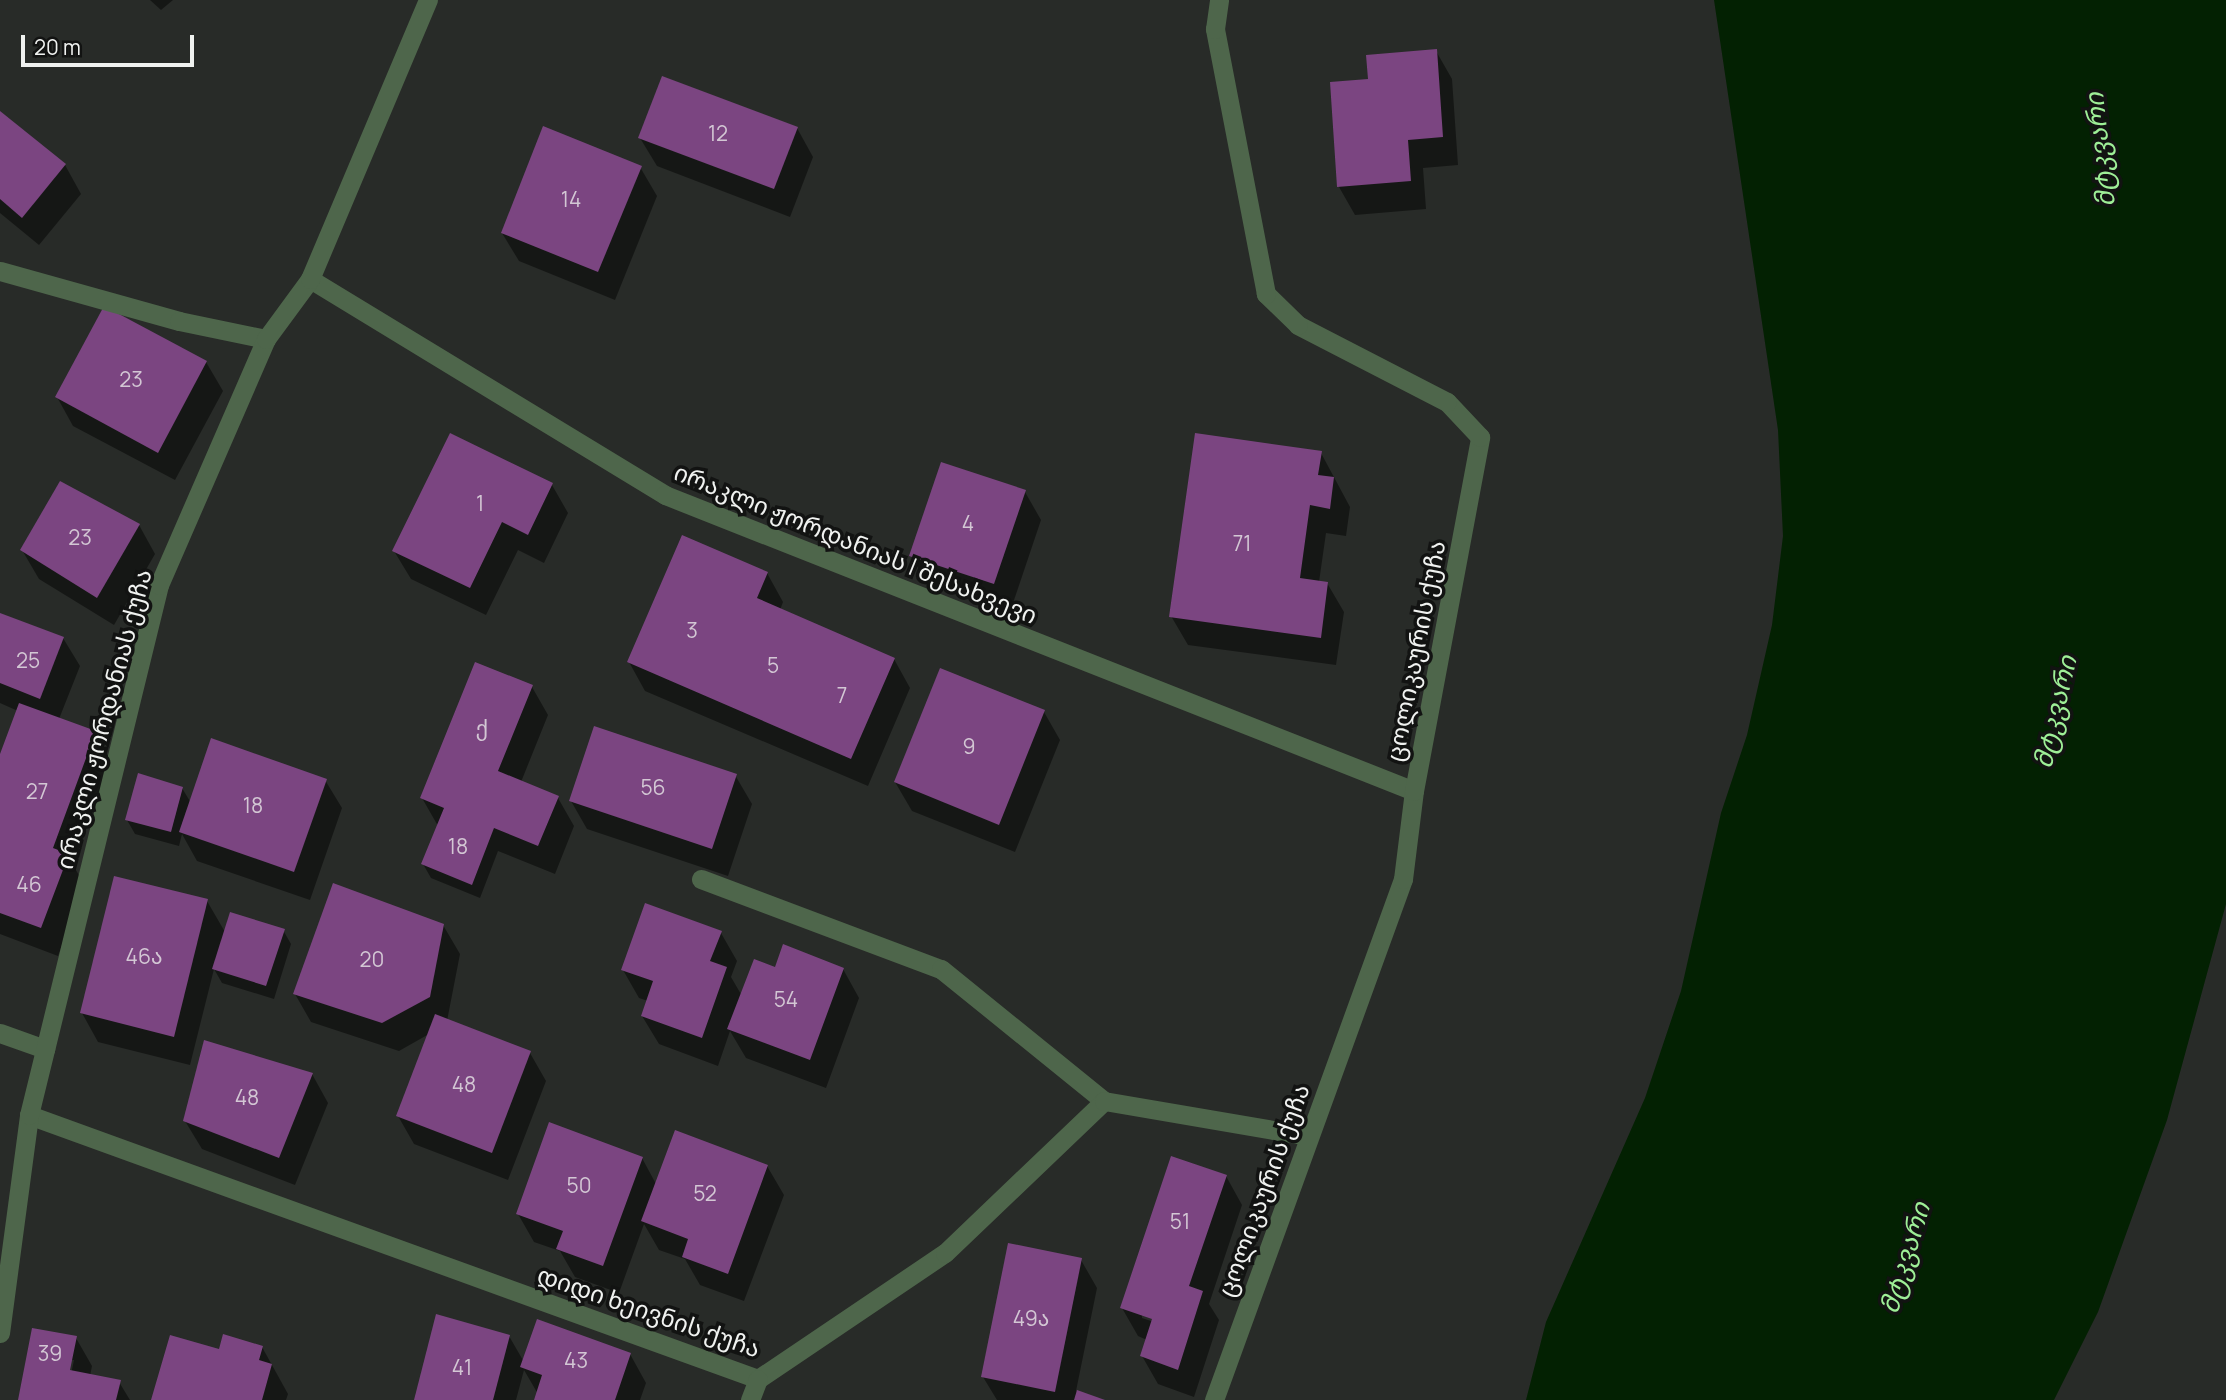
<!DOCTYPE html>
<html>
<head>
<meta charset="utf-8">
<style>
	body { margin:0 }
	#map { position:relative; width:2226px; height:1400px; overflow:hidden; background:#282b28; font-family:Manrope,"Noto Sans Georgian",sans-serif }
	div>[style] { position:absolute }
	[style*='--x'] { left:calc(var(--x)*1px); top:calc(var(--y)*1px); width:calc(var(--w)*1px); rotate:calc(var(--a)*1deg) }
	.water>* { inset:0; background:#032102 }
	.shadow>* { inset:0; background:#0007 }
	.building>* { inset:0; background:#7b4581 }
	.minor>* { height:19px; margin:-9.5px; padding:0 9.5px; transform-origin:9.5px; border-radius:9.5px; background:#4e664b }
	span { translate:-50% -50%; white-space:nowrap; text-align:center; line-height:1.15; -webkit-text-stroke:7px #121312; paint-order:stroke }
	.number-label { font-size:21px; color:#d3c7d4 }
	.number-label span { -webkit-text-stroke-width:0 }
	.street-label { font-size:24px; color:#f0f2f0 }
	.water-label { font-size:26px; color:#9eef97; font-style:italic }
	.scale { position:absolute; left:21px; top:35px; width:173px; height:32px; box-sizing:border-box; border:4px solid #f0f2f0; border-top:0; padding-left:9px; font-size:21px; line-height:24px; white-space:nowrap; color:#f0f2f0; -webkit-text-stroke:5px #121312; paint-order:stroke }
</style>
</head>
<body>
<div id="map">
	<div class="water">
		<i style="clip-path:polygon(1714px 0,2226px 0,2226px 904px,2167px 1120px,2098px 1312px,2054px 1400px,1526px 1400px,1546px 1322px,1645px 1098px,1681px 991px,1721px 813px,1747px 735px,1772px 625px,1783px 536px,1778px 430px)"></i>
	</div>
	<div class="shadow">
		<i style="clip-path:polygon(150px 0,173px 0,161px 10px)"></i>
		<i style="clip-path:polygon(1436px 51px,1452px 79px,1458px 165px,1423px 168px,1426px 209px,1355px 215px,1339px 187px,1370px 81px)"></i>
		<i style="clip-path:polygon(0 113px,65px 165px,81px 194px,39px 245px,0 213px)"></i>
		<i style="clip-path:polygon(797px 128px,813px 157px,790px 217px,657px 166px,640px 138px)"></i>
		<i style="clip-path:polygon(640px 167px,657px 196px,615px 300px,519px 261px,502px 233px)"></i>
		<i style="clip-path:polygon(206px 362px,223px 391px,175px 480px,73px 426px,57px 397px)"></i>
		<i style="clip-path:polygon(1321px 453px,1350px 507px,1346px 536px,1326px 533px,1319px 582px,1327px 583px,1344px 612px,1336px 665px,1188px 645px,1171px 616px)"></i>
		<i style="clip-path:polygon(552px 485px,568px 513px,544px 563px,518px 550px,486px 615px,411px 579px,394px 551px)"></i>
		<i style="clip-path:polygon(1025px 492px,1041px 520px,1010px 612px,928px 584px,911px 556px)"></i>
		<i style="clip-path:polygon(139px 525px,155px 554px,114px 625px,39px 579px,22px 550px)"></i>
		<i style="clip-path:polygon(767px 573px,783px 602px,780px 610px,894px 659px,910px 688px,868px 786px,645px 691px,629px 662px)"></i>
		<i style="clip-path:polygon(0 615px,63px 638px,80px 666px,59px 719px,95px 733px,111px 761px,73px 865px,84px 884px,58px 956px,0 934px,0 759px,18px 711px,0 703px)"></i>
		<i style="clip-path:polygon(532px 687px,548px 715px,521px 782px,558px 798px,574px 826px,555px 874px,498px 851px,480px 898px,431px 878px,423px 864px,438px 826px,422px 798px)"></i>
		<i style="clip-path:polygon(1044px 712px,1060px 740px,1015px 852px,912px 811px,895px 782px)"></i>
		<i style="clip-path:polygon(735px 775px,752px 804px,728px 876px,587px 829px,571px 801px)"></i>
		<i style="clip-path:polygon(325px 780px,342px 808px,310px 900px,197px 861px,182px 834px,179px 846px,135px 834px,127px 820px,182px 788px,191px 803px)"></i>
		<i style="clip-path:polygon(207px 901px,225px 932px,283px 930px,291px 944px,274px 999px,222px 983px,214px 969px,190px 1065px,98px 1042px,82px 1013px)"></i>
		<i style="clip-path:polygon(443px 925px,460px 954px,447px 1021px,530px 1053px,546px 1081px,508px 1180px,414px 1144px,398px 1116px,429px 1034px,399px 1051px,311px 1022px,295px 994px)"></i>
		<i style="clip-path:polygon(721px 933px,737px 961px,731px 977px,742px 996px,776px 969px,843px 969px,859px 998px,826px 1088px,746px 1058px,730px 1031px,718px 1066px,659px 1044px,642px 1016px,648px 1001px,639px 998px,623px 970px)"></i>
		<i style="clip-path:polygon(312px 1074px,328px 1103px,295px 1185px,202px 1149px,185px 1121px)"></i>
		<i style="clip-path:polygon(642px 1158px,656px 1184px,767px 1166px,784px 1195px,744px 1301px,700px 1285px,685px 1259px,659px 1250px,644px 1224px,619px 1293px,575px 1277px,560px 1251px,534px 1242px,518px 1214px)"></i>
		<i style="clip-path:polygon(evenodd,1226px 1176px,1242px 1205px,1209px 1304px,1219px 1320px,1194px 1397px,1158px 1384px,1142px 1356px,1147px 1340px,1138px 1336px,1122px 1308px,1226px 1176px,1142px 1314px,1161px 1321px,1160px 1324px,1142px 1318px,1142px 1314px)"></i>
		<i style="clip-path:polygon(1081px 1260px,1097px 1288px,1076px 1391px,1101px 1400px,997px 1400px,983px 1377px)"></i>
		<i style="clip-path:polygon(509px 1336px,524px 1362px,630px 1354px,646px 1383px,640px 1400px,536px 1400px,538px 1394px,524px 1370px,516px 1400px,416px 1400px)"></i>
		<i style="clip-path:polygon(evenodd,76px 1338px,92px 1366px,90px 1376px,119px 1382px,130px 1400px,20px 1400px,76px 1338px,70px 1360px,74px 1360px,70px 1379px,67px 1378px,70px 1360px)"></i>
		<i style="clip-path:polygon(262px 1347px,288px 1394px,286px 1400px,153px 1400px,220px 1351px)"></i>
	</div>
	<div class="building">
		<i style="clip-path:polygon(1437px 49px,1443px 137px,1408px 140px,1411px 181px,1337px 187px,1330px 82px,1368px 79px,1366px 55px)"></i>
		<i style="clip-path:polygon(662px 76px,798px 127px,774px 189px,638px 138px)"></i>
		<i style="clip-path:polygon(0 111px,66px 164px,22px 218px,0 199px)"></i>
		<i style="clip-path:polygon(543px 126px,642px 166px,598px 272px,501px 233px)"></i>
		<i style="clip-path:polygon(104px 306px,207px 361px,158px 453px,55px 397px)"></i>
		<i style="clip-path:polygon(450px 433px,553px 483px,528px 535px,502px 522px,470px 588px,392px 551px)"></i>
		<i style="clip-path:polygon(1195px 433px,1322px 451px,1318px 475px,1334px 477px,1330px 509px,1310px 505px,1300px 578px,1328px 582px,1321px 638px,1169px 617px)"></i>
		<i style="clip-path:polygon(941px 462px,1026px 490px,994px 584px,909px 556px)"></i>
		<i style="clip-path:polygon(60px 481px,140px 524px,97px 598px,20px 550px)"></i>
		<i style="clip-path:polygon(682px 535px,768px 572px,757px 598px,895px 658px,851px 759px,627px 662px)"></i>
		<i style="clip-path:polygon(0 613px,64px 637px,40px 699px,0 683px)"></i>
		<i style="clip-path:polygon(475px 662px,533px 685px,498px 771px,559px 796px,538px 846px,494px 828px,472px 885px,421px 864px,444px 808px,420px 798px)"></i>
		<i style="clip-path:polygon(940px 668px,1045px 710px,999px 825px,894px 782px)"></i>
		<i style="clip-path:polygon(19px 703px,96px 731px,53px 848px,69px 854px,41px 928px,0 913px,0 754px)"></i>
		<i style="clip-path:polygon(594px 726px,737px 774px,712px 849px,569px 801px)"></i>
		<i style="clip-path:polygon(211px 738px,327px 779px,294px 872px,179px 832px)"></i>
		<i style="clip-path:polygon(138px 773px,183px 787px,171px 832px,125px 820px)"></i>
		<i style="clip-path:polygon(114px 876px,208px 899px,174px 1037px,80px 1013px)"></i>
		<i style="clip-path:polygon(333px 883px,444px 924px,430px 997px,382px 1023px,293px 994px)"></i>
		<i style="clip-path:polygon(645px 903px,722px 931px,710px 961px,727px 967px,702px 1038px,641px 1016px,653px 981px,621px 970px)"></i>
		<i style="clip-path:polygon(230px 912px,285px 929px,266px 986px,212px 969px)"></i>
		<i style="clip-path:polygon(783px 944px,844px 968px,810px 1060px,727px 1029px,754px 959px,775px 967px)"></i>
		<i style="clip-path:polygon(435px 1014px,531px 1051px,492px 1153px,396px 1116px)"></i>
		<i style="clip-path:polygon(204px 1040px,313px 1073px,279px 1158px,183px 1121px)"></i>
		<i style="clip-path:polygon(549px 1122px,643px 1157px,603px 1266px,556px 1249px,563px 1231px,516px 1214px)"></i>
		<i style="clip-path:polygon(675px 1130px,768px 1165px,728px 1274px,682px 1257px,688px 1239px,641px 1221px)"></i>
		<i style="clip-path:polygon(1171px 1156px,1227px 1175px,1189px 1286px,1203px 1291px,1178px 1370px,1140px 1356px,1152px 1319px,1120px 1308px)"></i>
		<i style="clip-path:polygon(1008px 1243px,1082px 1258px,1055px 1392px,981px 1377px)"></i>
		<i style="clip-path:polygon(436px 1314px,510px 1335px,493px 1400px,414px 1400px)"></i>
		<i style="clip-path:polygon(537px 1319px,631px 1353px,615px 1400px,534px 1400px,542px 1375px,520px 1367px)"></i>
		<i style="clip-path:polygon(32px 1328px,77px 1336px,70px 1370px,121px 1380px,116px 1400px,18px 1400px)"></i>
		<i style="clip-path:polygon(223px 1334px,263px 1346px,259px 1360px,272px 1364px,262px 1400px,151px 1400px,170px 1335px,219px 1349px)"></i>
		<i style="clip-path:polygon(1077px 1390px,1105px 1400px,1074px 1400px)"></i>
	</div>
	<div class="minor">
		<i style="--x:0;--y:271;--w:186;--a:15.6"></i>
		<i style="--x:179;--y:321;--w:89;--a:11.7"></i>
		<i style="--x:310;--y:279;--w:416;--a:31.3"></i>
		<i style="--x:665;--y:495;--w:805;--a:21.56"></i>
		<i style="--x:701;--y:879;--w:256;--a:20.6"></i>
		<i style="--x:941;--y:969;--w:210;--a:39"></i>
		<i style="--x:0;--y:1033;--w:48;--a:19.6"></i>
		<i style="--x:29;--y:1115;--w:775;--a:19.91"></i>
		<i style="--x:0;--y:1333;--w:220;--a:-82.4"></i>
		<i style="--x:29;--y:1115;--w:546;--a:-76.22"></i>
		<i style="--x:159;--y:585;--w:268;--a:-66.5"></i>
		<i style="--x:266;--y:339;--w:74;--a:-53.7"></i>
		<i style="--x:310;--y:279;--w:303;--a:-67.1"></i>
		<i style="--x:758;--y:1379;--w:225;--a:-34"></i>
		<i style="--x:945;--y:1253;--w:220;--a:-43.7"></i>
		<i style="--x:1104;--y:1101;--w:207;--a:9.7"></i>
		<i style="--x:750;--y:1400;--w:22;--a:-69"></i>
		<i style="--x:1214;--y:1400;--w:554;--a:-70.06"></i>
		<i style="--x:1403;--y:879;--w:89;--a:-82.9"></i>
		<i style="--x:1414;--y:791;--w:360;--a:-79.4"></i>
		<i style="--x:1480;--y:437;--w:48;--a:-133.3"></i>
		<i style="--x:1447;--y:402;--w:168;--a:-152.7"></i>
		<i style="--x:1298;--y:325;--w:45;--a:-135.9"></i>
		<i style="--x:1266;--y:294;--w:270;--a:-100.9"></i>
		<i style="--x:1215;--y:29;--w:29;--a:-82"></i>
	</div>
	<div class="number-label">
		<span style="left:718px;top:133px">12</span>
		<span style="left:571px;top:199px">14</span>
		<span style="left:131px;top:379px">23</span>
		<span style="left:480px;top:503px">1</span>
		<span style="left:968px;top:523px">4</span>
		<span style="left:80px;top:537px">23</span>
		<span style="left:1242px;top:543px">71</span>
		<span style="left:692px;top:630px">3</span>
		<span style="left:28px;top:660px">25</span>
		<span style="left:773px;top:665px">5</span>
		<span style="left:842px;top:695px">7</span>
		<span style="left:482px;top:728px">ქ</span>
		<span style="left:969px;top:746px">9</span>
		<span style="left:653px;top:787px">56</span>
		<span style="left:37px;top:791px">27</span>
		<span style="left:253px;top:805px">18</span>
		<span style="left:458px;top:846px">18</span>
		<span style="left:29px;top:884px">46</span>
		<span style="left:144px;top:956px">46ა</span>
		<span style="left:372px;top:959px">20</span>
		<span style="left:786px;top:999px">54</span>
		<span style="left:464px;top:1084px">48</span>
		<span style="left:247px;top:1097px">48</span>
		<span style="left:579px;top:1185px">50</span>
		<span style="left:705px;top:1193px">52</span>
		<span style="left:1180px;top:1221px">51</span>
		<span style="left:1031px;top:1318px">49ა</span>
		<span style="left:50px;top:1353px">39</span>
		<span style="left:576px;top:1360px">43</span>
		<span style="left:462px;top:1367px">41</span>
	</div>
	<div class="street-label">
		<span style="left:856px;top:543px;rotate:22deg">ირაკლი ჟორდანიას I შესახვევი</span>
		<span style="left:1415px;top:651px;rotate:-79deg">ცოლიკაურის ქუჩა</span>
		<span style="left:103px;top:719px;rotate:-75deg">ირაკლი ჟორდანიას ქუჩა</span>
		<span style="left:1263px;top:1190px;rotate:-70deg">ცოლიკაურის ქუჩა</span>
		<span style="left:649px;top:1311px;rotate:19deg">დიდი ხეივნის ქუჩა</span>
	</div>
	<div class="water-label">
		<span style="left:2100px;top:150px;rotate:-96deg">მტკვარი</span>
		<span style="left:2055px;top:712px;rotate:-77deg">მტკვარი</span>
		<span style="left:1905px;top:1258px;rotate:-73deg">მტკვარი</span>
	</div>
	<div class="scale">20 m</div>
</div>
</body>
</html>
